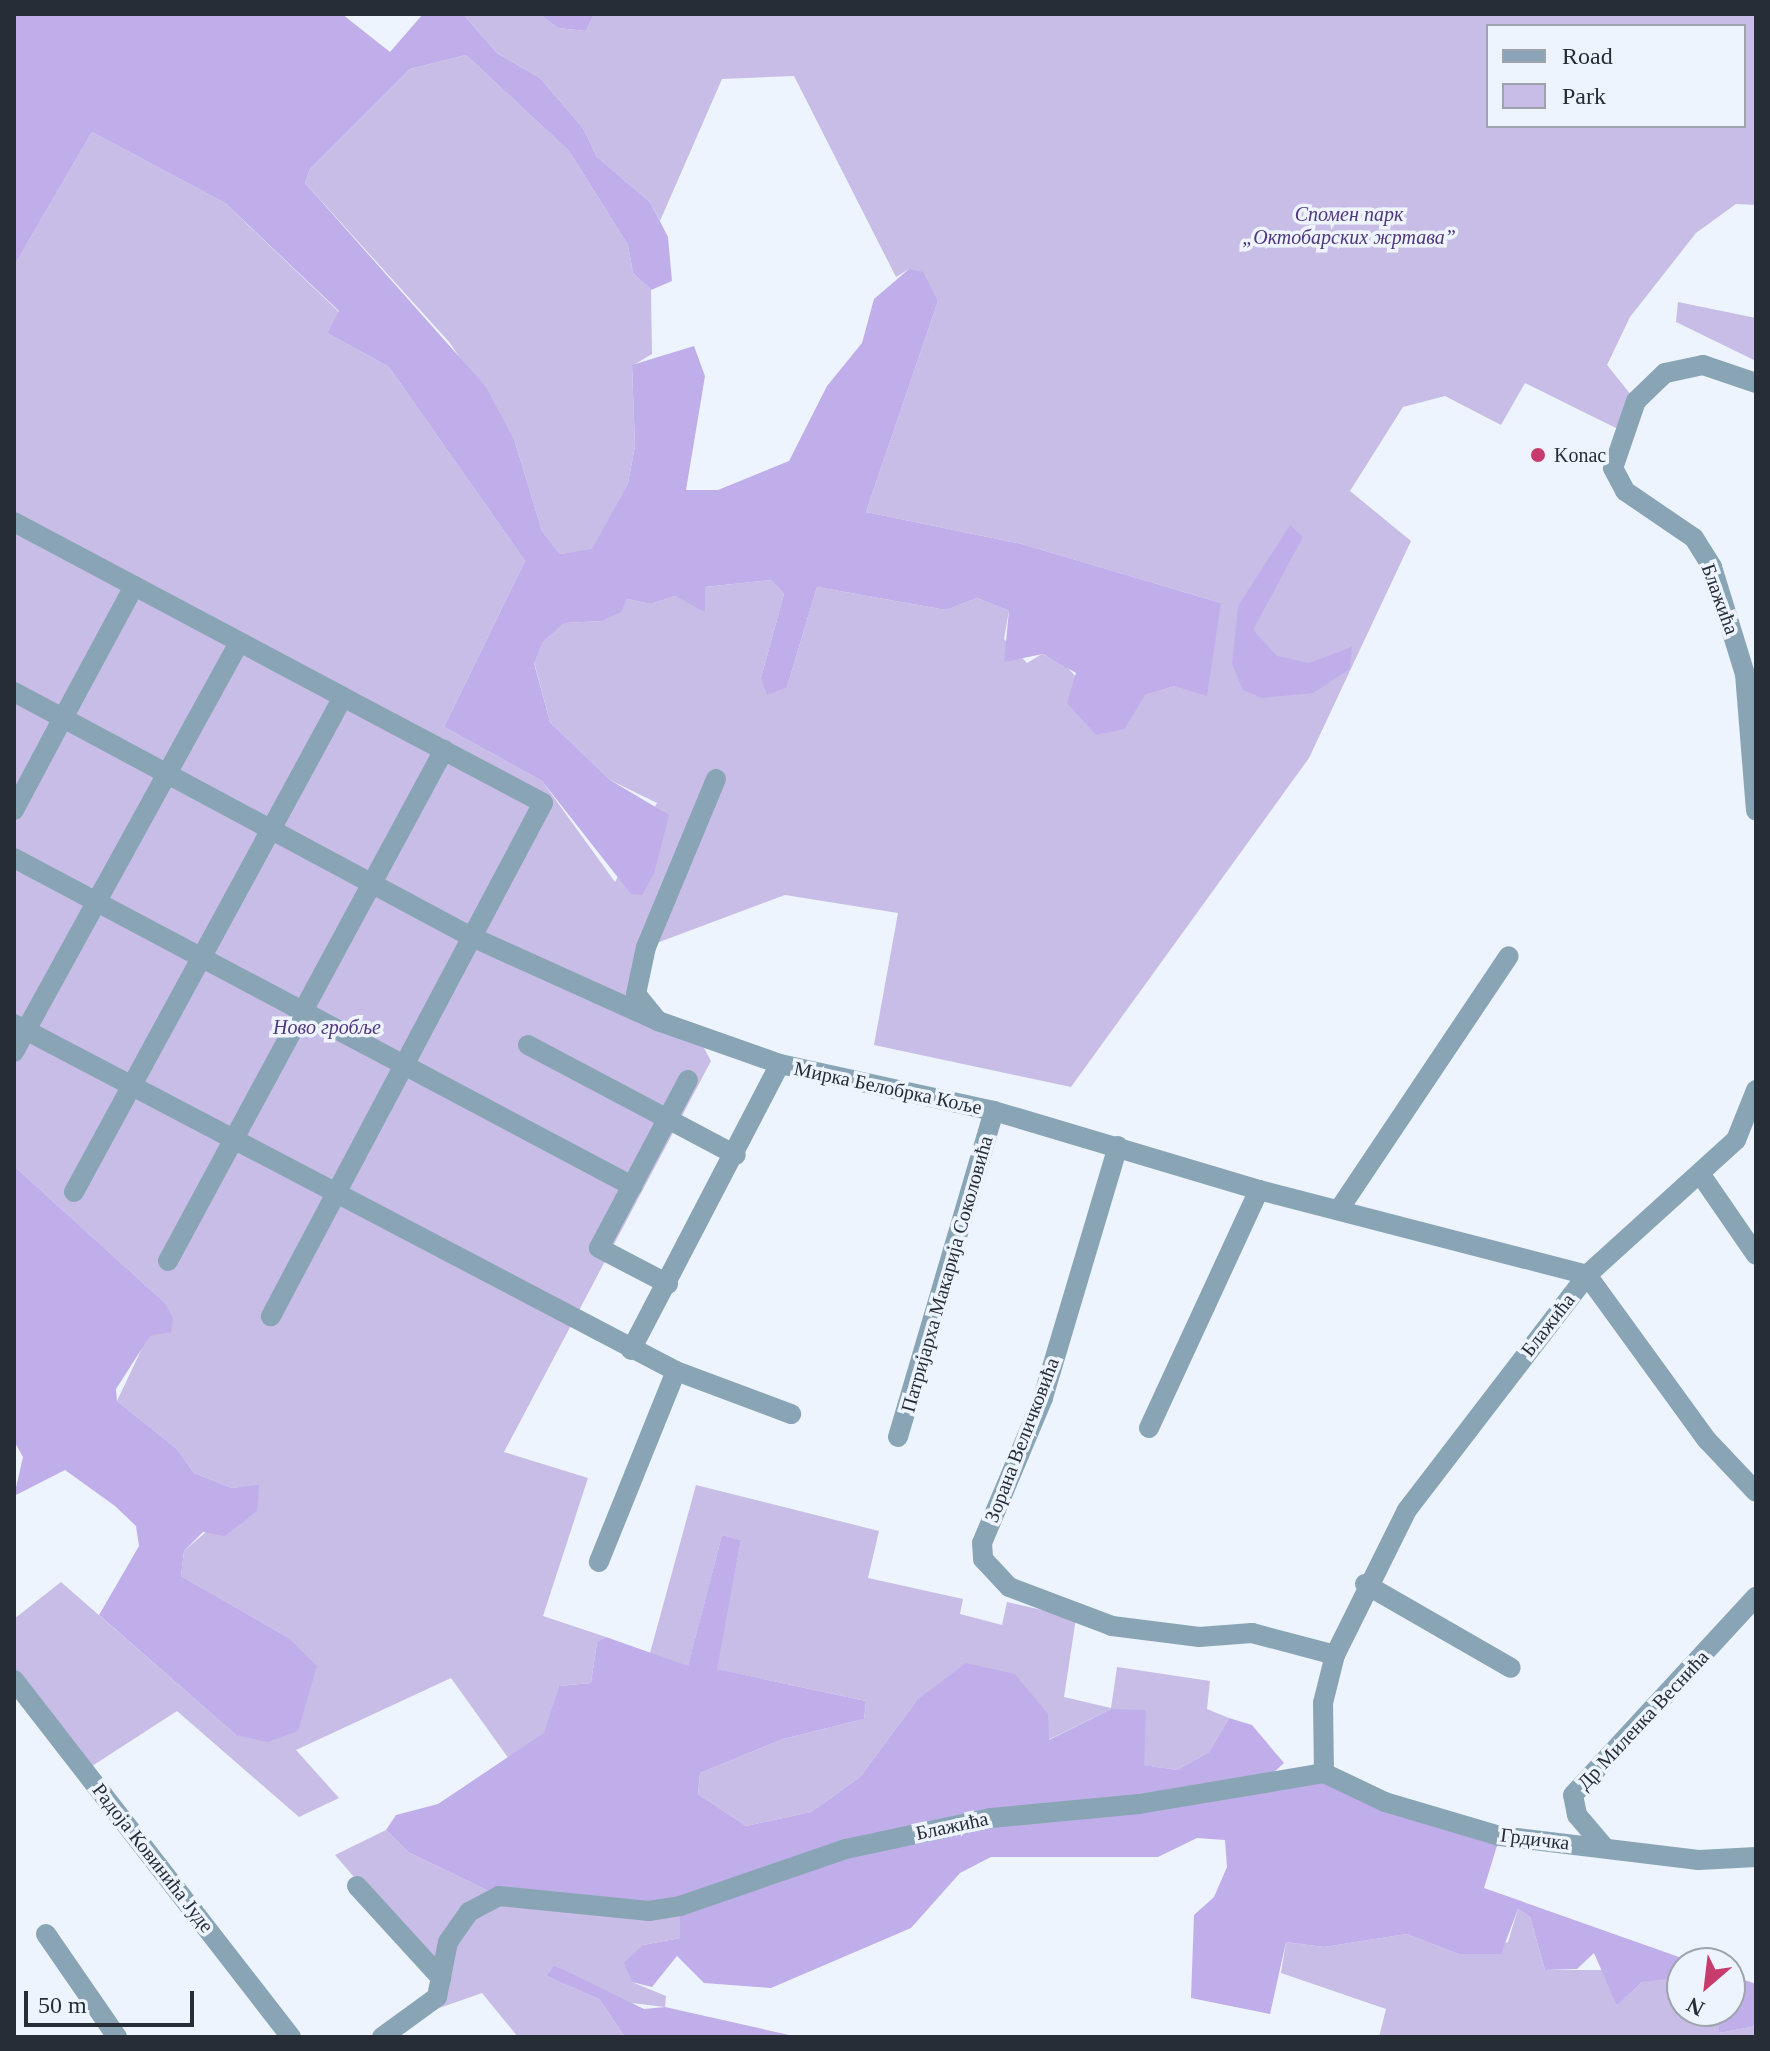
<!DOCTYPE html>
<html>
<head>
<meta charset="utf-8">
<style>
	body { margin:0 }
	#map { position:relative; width:1770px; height:2051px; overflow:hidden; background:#edf4fd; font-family:Georgia,serif }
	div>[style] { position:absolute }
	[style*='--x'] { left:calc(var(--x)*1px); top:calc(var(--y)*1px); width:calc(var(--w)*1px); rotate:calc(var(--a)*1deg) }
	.green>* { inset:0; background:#c8bde6 }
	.forest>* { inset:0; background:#c0aeea }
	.minor>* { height:20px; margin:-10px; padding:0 10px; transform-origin:10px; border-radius:10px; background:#89a5b5 }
	.dots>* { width:22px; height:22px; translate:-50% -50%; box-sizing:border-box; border:4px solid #edf4fd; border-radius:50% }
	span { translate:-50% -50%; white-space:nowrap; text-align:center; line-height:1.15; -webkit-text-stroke:7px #edf4fd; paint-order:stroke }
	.park-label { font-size:20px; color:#50367d; font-style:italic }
	.poi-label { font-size:20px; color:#272d36 }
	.left { translate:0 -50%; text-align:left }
	.street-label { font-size:20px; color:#272d36 }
	.frame { position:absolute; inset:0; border:16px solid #272d36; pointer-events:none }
	.legend { position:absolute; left:1486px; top:24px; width:260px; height:104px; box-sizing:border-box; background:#edf4fd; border:2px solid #9ea4ad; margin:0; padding:10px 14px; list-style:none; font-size:24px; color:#272d36 }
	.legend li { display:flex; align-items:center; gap:16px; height:40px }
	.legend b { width:40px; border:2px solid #9ea4ad }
	.north { position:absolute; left:1666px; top:1947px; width:80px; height:80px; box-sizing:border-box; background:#edf4fd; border:2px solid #9ea4ad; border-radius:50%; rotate:208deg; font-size:22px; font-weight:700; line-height:32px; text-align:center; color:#272d36 }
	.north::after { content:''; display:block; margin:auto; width:28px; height:36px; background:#c73b6d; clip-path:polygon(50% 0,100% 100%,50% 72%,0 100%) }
	.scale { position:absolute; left:24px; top:1991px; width:170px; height:36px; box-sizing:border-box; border:4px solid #272d36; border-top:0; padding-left:10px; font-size:24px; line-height:28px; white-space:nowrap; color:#272d36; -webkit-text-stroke:6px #edf4fd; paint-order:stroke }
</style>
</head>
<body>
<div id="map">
	<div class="green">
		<i style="clip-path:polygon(evenodd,463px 14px,539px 14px,558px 28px,586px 31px,594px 14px,1756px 14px,1756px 205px,1736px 204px,1696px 233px,1630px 317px,1607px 365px,1636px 401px,1622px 431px,1525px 383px,1501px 425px,1445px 396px,1403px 407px,1350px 491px,1411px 541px,1309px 758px,1071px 1087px,874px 1045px,898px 913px,785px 895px,646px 947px,636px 994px,697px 1035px,711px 1061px,504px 1452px,588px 1478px,543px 1616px,606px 1637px,597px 1642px,591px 1683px,559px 1686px,545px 1733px,509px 1759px,451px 1678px,296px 1750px,339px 1798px,299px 1817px,177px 1711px,86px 1770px,14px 1680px,14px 1619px,61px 1582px,236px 1735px,289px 1638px,181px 1576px,184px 1551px,259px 1486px,232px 1488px,194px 1473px,177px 1449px,117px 1401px,164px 1302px,14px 1166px,14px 266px,92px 132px,225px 203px,339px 312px,327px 333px,389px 367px,525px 561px,444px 727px,542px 781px,615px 882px,657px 803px,610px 780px,550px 722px,534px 662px,543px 642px,565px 623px,602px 621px,627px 599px,651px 604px,675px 596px,705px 610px,705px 587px,771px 580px,784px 594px,761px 678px,787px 687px,817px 587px,946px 610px,977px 598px,1009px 611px,1004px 639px,1027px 663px,1042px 654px,1065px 665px,1125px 729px,1144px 695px,1175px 686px,1221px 603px,1022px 544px,866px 512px,938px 301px,909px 269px,896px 277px,794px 76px,722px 79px,660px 221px,650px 202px,597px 157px,583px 128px,540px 78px,497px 53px,463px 14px,1488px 26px,1744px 26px,1744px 126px,1488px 126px,1488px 26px)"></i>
		<i style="clip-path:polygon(466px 55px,569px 151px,628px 245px,633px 273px,651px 290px,652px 354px,632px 366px,635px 446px,628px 483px,592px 550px,560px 554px,542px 531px,515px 442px,450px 343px,305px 183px,310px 169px,410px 69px)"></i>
		<i style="clip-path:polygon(1678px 302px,1756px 318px,1756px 361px,1676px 322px)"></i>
		<i style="clip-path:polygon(696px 1485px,879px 1531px,868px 1578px,963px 1599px,960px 1614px,1002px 1625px,1007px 1602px,1076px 1618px,1064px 1697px,1111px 1708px,1117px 1667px,1210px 1681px,1207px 1709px,1229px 1718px,1209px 1752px,1177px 1770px,1143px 1765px,1111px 1709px,1048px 1740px,917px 1700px,860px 1777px,811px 1812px,746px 1826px,698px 1794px,700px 1773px,783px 1739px,864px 1719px,866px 1701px,716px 1669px,741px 1540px,722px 1535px,688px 1667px,650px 1653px)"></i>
		<i style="clip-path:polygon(386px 1830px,408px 1852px,499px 1896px,680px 1906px,680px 1938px,643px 1945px,632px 1982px,666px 1996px,665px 2007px,623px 2002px,554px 1965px,546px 1976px,599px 1999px,625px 2037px,518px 2037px,482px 1993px,422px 2014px,441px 1978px,335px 1855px)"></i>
		<i style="clip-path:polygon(1518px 1909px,1530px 1917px,1545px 1970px,1604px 1970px,1617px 2006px,1642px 1982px,1676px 1974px,1682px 2011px,1719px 2011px,1719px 2033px,1756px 2026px,1756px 2037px,1379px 2037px,1386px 2009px,1281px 1973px,1286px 1942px,1324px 1947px,1407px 1934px,1458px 1954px,1508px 1942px)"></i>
	</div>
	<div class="forest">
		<i style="clip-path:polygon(14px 14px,342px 14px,390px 52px,423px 14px,463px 14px,497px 53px,540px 78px,583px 128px,597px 157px,650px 202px,668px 237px,672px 281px,651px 290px,633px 273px,628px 245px,569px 151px,466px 55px,410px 69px,310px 169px,305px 183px,486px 387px,515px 442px,542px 531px,560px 554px,592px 549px,628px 483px,635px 446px,632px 365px,694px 346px,705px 376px,686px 490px,718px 490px,789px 461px,827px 386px,862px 343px,874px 299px,909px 269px,923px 272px,938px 301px,866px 512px,1022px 544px,1221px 603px,1207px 696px,1175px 686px,1145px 695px,1125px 729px,1096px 735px,1067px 703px,1076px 673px,1043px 654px,1004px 662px,1009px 611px,977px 598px,946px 610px,817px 587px,787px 687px,767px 695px,761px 678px,784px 594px,771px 580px,705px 587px,705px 612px,675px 596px,651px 604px,627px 599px,621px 612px,602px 621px,565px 623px,543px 642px,534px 663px,550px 722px,610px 780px,669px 815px,654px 874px,642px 895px,631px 894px,542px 781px,444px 727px,525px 561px,389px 367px,327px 333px,339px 311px,225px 203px,92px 132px,14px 266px)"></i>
		<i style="clip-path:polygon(539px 14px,594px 14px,586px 31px,558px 28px)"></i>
		<i style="clip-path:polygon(1290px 525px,1303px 537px,1253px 630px,1277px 656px,1309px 663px,1352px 647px,1350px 669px,1313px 693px,1262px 698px,1243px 690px,1232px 664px,1238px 606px)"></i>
		<i style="clip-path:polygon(14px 1166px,164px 1302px,173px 1318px,171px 1332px,150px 1336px,116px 1389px,117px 1401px,177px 1449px,194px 1473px,232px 1488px,259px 1485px,257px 1511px,225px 1536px,203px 1532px,184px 1551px,181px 1576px,289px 1638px,317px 1666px,298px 1731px,268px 1742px,236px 1735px,99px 1615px,139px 1546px,136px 1526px,115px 1506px,65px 1470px,14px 1496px,23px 1457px,14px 1441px)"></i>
		<i style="clip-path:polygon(722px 1535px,741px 1540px,717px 1669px,866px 1701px,864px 1719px,783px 1739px,700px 1773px,698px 1794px,746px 1826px,811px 1812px,860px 1777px,917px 1700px,966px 1663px,1015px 1674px,1048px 1714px,1049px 1740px,1111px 1709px,1146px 1710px,1144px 1765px,1177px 1770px,1209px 1752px,1229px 1718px,1252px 1725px,1284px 1763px,1263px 1782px,1324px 1773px,1500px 1836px,1484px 1888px,1696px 1963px,1682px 1963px,1682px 1977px,1642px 1982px,1617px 2006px,1594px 1953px,1577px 1969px,1545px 1970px,1530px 1917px,1518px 1909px,1501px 1954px,1458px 1954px,1407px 1934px,1324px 1947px,1286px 1942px,1270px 2014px,1191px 1998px,1194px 1915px,1214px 1897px,1227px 1867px,1225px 1840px,1197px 1838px,1158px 1857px,991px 1857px,960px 1873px,911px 1928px,771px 1988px,704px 1983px,677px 1956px,652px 1987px,632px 1982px,624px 1963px,643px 1945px,680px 1938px,680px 1907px,499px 1896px,408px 1852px,386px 1830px,396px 1815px,438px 1804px,544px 1733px,559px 1686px,591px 1683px,597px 1642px,606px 1637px,688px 1666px)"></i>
		<i style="clip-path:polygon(554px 1965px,644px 2009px,665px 2007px,798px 2037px,625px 2037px,599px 1999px,546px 1976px)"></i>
		<i style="clip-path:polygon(1730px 1975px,1756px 1984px,1756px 2026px,1719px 2033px,1719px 2011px,1730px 2011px)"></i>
	</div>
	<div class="minor">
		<i style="--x:1756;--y:383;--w:56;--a:-161.2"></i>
		<i style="--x:1703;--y:365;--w:39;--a:168"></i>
		<i style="--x:1665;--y:373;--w:40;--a:136"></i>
		<i style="--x:1636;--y:401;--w:71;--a:108.9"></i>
		<i style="--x:1613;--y:468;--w:26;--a:62"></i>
		<i style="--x:1625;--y:491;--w:83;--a:34.3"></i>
		<i style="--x:1694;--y:538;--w:34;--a:58"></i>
		<i style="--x:1712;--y:567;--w:112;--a:72.9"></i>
		<i style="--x:1745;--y:674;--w:137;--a:85.4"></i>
		<i style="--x:14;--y:522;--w:373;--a:28"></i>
		<i style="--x:14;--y:692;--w:55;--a:28"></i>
		<i style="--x:63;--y:718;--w:150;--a:-61.7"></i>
		<i style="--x:716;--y:779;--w:182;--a:112.6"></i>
		<i style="--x:646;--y:947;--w:48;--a:102"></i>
		<i style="--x:636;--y:994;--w:35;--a:51"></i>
		<i style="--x:658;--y:1021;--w:129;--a:19.4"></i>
		<i style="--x:14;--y:810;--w:104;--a:-62"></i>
		<i style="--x:63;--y:718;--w:464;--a:28.2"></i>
		<i style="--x:472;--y:937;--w:204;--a:24.3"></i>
		<i style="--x:14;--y:858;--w:700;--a:27.96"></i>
		<i style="--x:14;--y:1024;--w:747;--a:27.66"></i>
		<i style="--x:676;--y:1371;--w:206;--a:112"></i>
		<i style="--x:528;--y:1045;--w:235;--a:27.9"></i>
		<i style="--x:14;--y:1052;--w:468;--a:-61.2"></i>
		<i style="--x:1118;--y:1146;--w:263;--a:106.6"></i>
		<i style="--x:1043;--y:1398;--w:157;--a:112.8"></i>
		<i style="--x:982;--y:1543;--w:16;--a:86"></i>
		<i style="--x:983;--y:1559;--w:38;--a:47"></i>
		<i style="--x:1009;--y:1587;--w:110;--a:20.7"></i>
		<i style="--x:1112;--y:1626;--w:88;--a:7.2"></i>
		<i style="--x:1199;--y:1637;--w:53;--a:-4.3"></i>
		<i style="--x:1252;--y:1633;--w:86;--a:14.8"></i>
		<i style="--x:1701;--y:1175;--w:97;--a:55.5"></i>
		<i style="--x:74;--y:1192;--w:563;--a:-61.48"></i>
		<i style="--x:343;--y:697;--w:226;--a:27.9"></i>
		<i style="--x:543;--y:803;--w:581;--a:117.93"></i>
		<i style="--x:1340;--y:1208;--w:303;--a:-56.2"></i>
		<i style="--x:168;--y:1261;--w:581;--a:-61.63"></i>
		<i style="--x:668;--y:1284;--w:78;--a:-152.4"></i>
		<i style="--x:599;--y:1248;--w:190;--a:-62.1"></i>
		<i style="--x:631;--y:1350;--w:322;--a:-62.5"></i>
		<i style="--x:780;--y:1064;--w:219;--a:12.4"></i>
		<i style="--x:994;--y:1111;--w:277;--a:16.6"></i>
		<i style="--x:1259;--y:1190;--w:339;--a:14.5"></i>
		<i style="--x:1587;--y:1275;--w:204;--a:54"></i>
		<i style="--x:1707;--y:1440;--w:71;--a:46.7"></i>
		<i style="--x:676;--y:1371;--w:123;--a:20.5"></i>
		<i style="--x:1149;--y:1428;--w:262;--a:-65.2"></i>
		<i style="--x:898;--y:1437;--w:340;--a:-73.6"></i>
		<i style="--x:1365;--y:1584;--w:168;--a:29.9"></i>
		<i style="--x:14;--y:1680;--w:452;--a:52.2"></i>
		<i style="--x:1324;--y:1773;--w:68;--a:25.4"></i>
		<i style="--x:1385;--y:1802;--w:120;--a:16.5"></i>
		<i style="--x:1500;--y:1836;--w:200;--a:6.9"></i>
		<i style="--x:1699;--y:1860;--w:57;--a:-3"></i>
		<i style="--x:1605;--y:1848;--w:43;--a:-130.3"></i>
		<i style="--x:1577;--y:1815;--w:20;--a:-101"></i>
		<i style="--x:1573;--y:1795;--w:270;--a:-47.3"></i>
		<i style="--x:357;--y:1886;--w:125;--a:47.6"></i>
		<i style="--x:46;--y:1934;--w:125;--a:55.4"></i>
		<i style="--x:382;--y:2037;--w:68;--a:-36"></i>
		<i style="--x:437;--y:1997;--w:56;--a:-78.7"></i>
		<i style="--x:448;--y:1942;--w:37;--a:-55"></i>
		<i style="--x:469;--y:1912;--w:34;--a:-28"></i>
		<i style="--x:499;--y:1896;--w:151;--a:5.7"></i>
		<i style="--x:649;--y:1911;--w:31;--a:-9"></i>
		<i style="--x:680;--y:1906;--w:176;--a:-19"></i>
		<i style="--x:846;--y:1849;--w:148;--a:-12.1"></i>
		<i style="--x:991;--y:1818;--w:149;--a:-5.4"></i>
		<i style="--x:1139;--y:1804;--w:188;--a:-9.5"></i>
		<i style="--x:1324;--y:1773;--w:70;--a:-90.8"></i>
		<i style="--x:1323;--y:1703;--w:49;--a:-76"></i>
		<i style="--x:1335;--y:1655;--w:162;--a:-63.6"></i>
		<i style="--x:1407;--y:1510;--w:296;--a:-52.5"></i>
		<i style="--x:1587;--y:1275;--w:201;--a:-42.2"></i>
		<i style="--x:1736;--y:1140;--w:54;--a:-68.2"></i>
	</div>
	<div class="dots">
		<i style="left:1538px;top:455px;background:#c73b6d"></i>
	</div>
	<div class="park-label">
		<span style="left:1349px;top:226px">Спомен парк<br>„Октобарских жртава”</span>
		<span style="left:327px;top:1027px">Ново гробље</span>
	</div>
	<div class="poi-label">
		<span class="left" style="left:1554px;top:455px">Konac</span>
	</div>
	<div class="street-label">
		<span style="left:1720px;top:599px;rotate:70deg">Блажића</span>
		<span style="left:888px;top:1088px;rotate:12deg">Мирка Белобрка Коље</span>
		<span style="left:947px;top:1274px;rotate:-74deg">Патријарха Макарија Соколовића</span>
		<span style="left:1548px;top:1325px;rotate:-52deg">Блажића</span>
		<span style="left:1022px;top:1440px;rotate:-69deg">Зорана Величковића</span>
		<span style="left:1643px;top:1720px;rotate:-47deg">Др Миленка Веснића</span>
		<span style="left:952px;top:1826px;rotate:-12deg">Блажића</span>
		<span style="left:1535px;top:1839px;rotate:7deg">Грдичка</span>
		<span style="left:153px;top:1858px;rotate:52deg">Радоја Ковинића Јуде</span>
	</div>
	<div class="frame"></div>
	<ul class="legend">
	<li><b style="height:10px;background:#89a5b5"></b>Road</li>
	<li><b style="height:22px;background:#c8bde6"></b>Park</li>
	</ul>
	<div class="north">N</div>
	<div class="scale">50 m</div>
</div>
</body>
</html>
